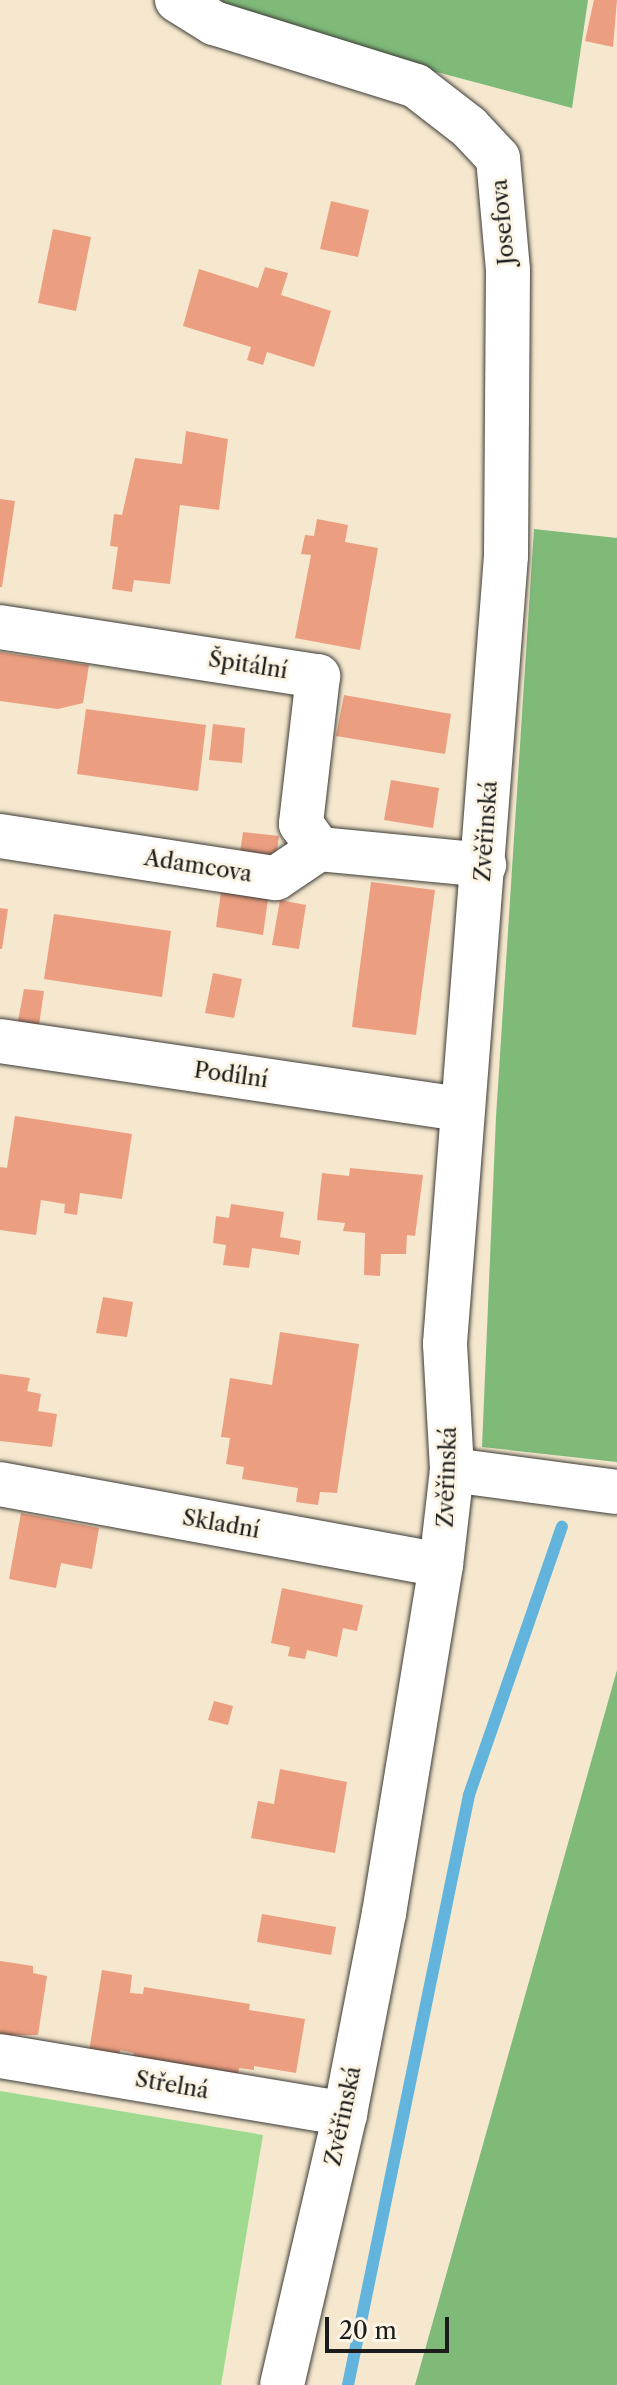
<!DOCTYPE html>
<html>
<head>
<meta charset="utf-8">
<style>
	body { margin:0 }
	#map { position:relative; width:617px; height:2385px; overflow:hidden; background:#f5e8ce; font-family:"Libre Caslon Text",serif }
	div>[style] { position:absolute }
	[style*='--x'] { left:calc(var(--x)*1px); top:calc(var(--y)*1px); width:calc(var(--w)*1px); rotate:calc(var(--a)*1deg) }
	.green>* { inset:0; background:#9fda8e }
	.forest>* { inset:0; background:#7fba79 }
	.stream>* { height:12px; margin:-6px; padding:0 6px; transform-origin:6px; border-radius:6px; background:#62b4dd }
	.building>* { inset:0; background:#ec9e80 }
	.roads { filter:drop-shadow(0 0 2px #3d3b37) drop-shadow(0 0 2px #3d3b37) }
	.minor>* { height:44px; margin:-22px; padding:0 22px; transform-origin:22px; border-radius:22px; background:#fff }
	span { translate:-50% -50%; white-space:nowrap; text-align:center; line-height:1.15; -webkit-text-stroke:6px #fcf5e5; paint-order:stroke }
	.street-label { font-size:22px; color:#1c1c1c }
	.scale { position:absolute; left:325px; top:2317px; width:124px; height:36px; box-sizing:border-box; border:4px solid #1c1c1c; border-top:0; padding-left:10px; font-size:24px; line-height:28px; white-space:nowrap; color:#1c1c1c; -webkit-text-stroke:6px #fcf5e5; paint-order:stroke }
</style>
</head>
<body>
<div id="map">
	<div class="green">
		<i style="clip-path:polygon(0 2091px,263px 2135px,221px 2385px,0 2385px)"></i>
	</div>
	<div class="forest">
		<i style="clip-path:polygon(202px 0,588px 0,572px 108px,226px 16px)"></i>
		<i style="clip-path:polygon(534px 529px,617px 538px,617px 1462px,482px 1447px,496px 1117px)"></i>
		<i style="clip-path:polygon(617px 1670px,617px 2385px,415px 2385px)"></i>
	</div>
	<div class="stream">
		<i style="--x:348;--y:2385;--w:602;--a:-78.41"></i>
		<i style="--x:469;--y:1795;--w:284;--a:-70.9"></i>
	</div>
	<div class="building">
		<i style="clip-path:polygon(594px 0,617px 0,613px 47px,585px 41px)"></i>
		<i style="clip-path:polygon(331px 201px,369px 210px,358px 257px,320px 249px)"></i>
		<i style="clip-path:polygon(53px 229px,91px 237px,76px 311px,38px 303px)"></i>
		<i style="clip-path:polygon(265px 267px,288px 273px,281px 295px,331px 311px,314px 367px,267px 352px,263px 365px,247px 360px,251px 347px,183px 326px,199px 269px,258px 288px)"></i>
		<i style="clip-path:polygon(186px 431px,228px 439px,219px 510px,180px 505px,170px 584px,134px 580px,132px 592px,112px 589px,118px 547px,110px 546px,114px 514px,122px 515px,135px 458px,182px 464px)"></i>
		<i style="clip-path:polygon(0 499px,15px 501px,2px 587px,0 587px)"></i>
		<i style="clip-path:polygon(317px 519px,348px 525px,345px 542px,378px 548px,360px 650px,295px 638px,311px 555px,301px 554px,305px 535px,314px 536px)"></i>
		<i style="clip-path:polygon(0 652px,89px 665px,83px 703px,58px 709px,0 701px)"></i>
		<i style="clip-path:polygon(344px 695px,451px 714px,445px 754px,336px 736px)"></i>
		<i style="clip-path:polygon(86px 709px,206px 725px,198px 791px,77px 774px)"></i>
		<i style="clip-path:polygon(213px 724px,245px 728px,242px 763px,209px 760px)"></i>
		<i style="clip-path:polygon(391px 780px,439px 788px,433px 828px,384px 820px)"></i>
		<i style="clip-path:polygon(243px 832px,279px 836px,276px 857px,240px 852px)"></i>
		<i style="clip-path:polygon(371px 882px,435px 890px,416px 1035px,352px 1027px)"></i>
		<i style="clip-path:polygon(221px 892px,268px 899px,263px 935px,216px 927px)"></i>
		<i style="clip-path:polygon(280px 900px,306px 905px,299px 949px,272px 945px)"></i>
		<i style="clip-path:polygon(0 908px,8px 909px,2px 949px,0 949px)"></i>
		<i style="clip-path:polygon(54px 914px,171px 931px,162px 997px,44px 979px)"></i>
		<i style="clip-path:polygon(213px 973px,242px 979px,234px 1018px,205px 1013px)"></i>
		<i style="clip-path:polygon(24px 989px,44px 991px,39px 1025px,18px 1021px)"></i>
		<i style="clip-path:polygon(15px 1116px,132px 1134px,122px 1199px,80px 1193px,77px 1215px,64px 1213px,65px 1204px,41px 1200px,36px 1235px,0 1230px,0 1167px,7px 1168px)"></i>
		<i style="clip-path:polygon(350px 1168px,423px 1175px,415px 1236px,407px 1235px,406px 1254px,381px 1254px,380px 1276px,364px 1275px,365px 1233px,343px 1231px,345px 1223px,317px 1220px,322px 1173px,349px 1176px)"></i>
		<i style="clip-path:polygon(231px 1204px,284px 1212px,280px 1237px,301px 1241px,299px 1255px,252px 1248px,249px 1268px,223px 1265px,226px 1245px,213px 1243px,216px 1216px,229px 1218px)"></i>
		<i style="clip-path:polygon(103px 1297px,133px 1302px,127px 1337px,96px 1333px)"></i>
		<i style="clip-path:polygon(280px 1332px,359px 1344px,337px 1493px,320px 1492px,318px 1505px,296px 1502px,298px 1488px,242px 1479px,244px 1467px,226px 1464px,230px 1438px,221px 1437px,230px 1378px,272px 1385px)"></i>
		<i style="clip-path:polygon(0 1374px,30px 1378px,27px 1391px,41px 1394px,38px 1411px,57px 1414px,52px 1447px,0 1441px)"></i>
		<i style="clip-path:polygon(21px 1513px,99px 1528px,92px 1569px,61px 1563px,56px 1588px,9px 1579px)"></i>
		<i style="clip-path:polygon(282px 1588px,363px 1605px,357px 1631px,343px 1628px,337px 1657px,307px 1650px,305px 1659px,288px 1656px,290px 1647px,271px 1643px)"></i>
		<i style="clip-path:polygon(214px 1701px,233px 1706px,228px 1725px,208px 1720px)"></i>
		<i style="clip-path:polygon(280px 1769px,347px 1782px,335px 1853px,251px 1838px,258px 1801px,274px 1804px)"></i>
		<i style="clip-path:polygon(262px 1914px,336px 1927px,331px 1955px,257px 1942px)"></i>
		<i style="clip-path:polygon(0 1961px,33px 1966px,33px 1973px,47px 1976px,38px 2035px,0 2035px)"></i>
		<i style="clip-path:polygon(102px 1970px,132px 1975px,130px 1993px,143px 1994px,144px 1987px,250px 2004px,249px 2010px,305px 2019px,296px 2073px,254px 2066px,254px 2070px,239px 2068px,238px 2076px,133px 2059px,134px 2053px,120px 2050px,119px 2058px,89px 2052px)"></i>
	</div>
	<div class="roads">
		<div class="minor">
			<i style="--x:177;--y:0;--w:44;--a:31.9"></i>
			<i style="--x:214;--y:23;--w:212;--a:17.3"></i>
			<i style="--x:416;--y:86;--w:67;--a:37.7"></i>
			<i style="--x:469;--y:127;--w:42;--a:46.9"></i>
			<i style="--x:498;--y:158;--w:112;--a:84.9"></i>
			<i style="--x:508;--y:270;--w:286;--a:90.4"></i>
			<i style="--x:506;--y:556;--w:790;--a:94.43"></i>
			<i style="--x:445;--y:1344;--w:126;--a:86.8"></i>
			<i style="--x:452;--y:1470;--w:96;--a:96.6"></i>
			<i style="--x:441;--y:1565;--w:353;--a:99.3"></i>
			<i style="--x:384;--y:1913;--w:205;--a:101"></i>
			<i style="--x:345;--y:2114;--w:278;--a:103.1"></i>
			<i style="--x:0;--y:627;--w:322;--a:8.8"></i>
			<i style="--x:318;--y:676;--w:149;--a:96.6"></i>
			<i style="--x:301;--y:824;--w:31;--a:54"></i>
			<i style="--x:0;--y:836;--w:279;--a:8.7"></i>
			<i style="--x:276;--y:878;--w:52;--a:-34"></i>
			<i style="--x:319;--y:849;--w:166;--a:5.5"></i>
			<i style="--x:0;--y:1041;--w:467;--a:8.4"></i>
			<i style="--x:452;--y:1470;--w:166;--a:7.6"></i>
			<i style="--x:0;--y:1484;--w:448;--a:10.4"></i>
			<i style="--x:0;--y:2056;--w:350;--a:9.5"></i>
		</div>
	</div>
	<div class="street-label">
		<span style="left:503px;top:222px;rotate:-95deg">Josefova</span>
		<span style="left:248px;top:665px;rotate:9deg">Špitální</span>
		<span style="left:486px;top:831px;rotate:-86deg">Zvěřinská</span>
		<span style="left:198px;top:866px;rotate:9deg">Adamcova</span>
		<span style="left:231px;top:1075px;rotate:8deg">Podílní</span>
		<span style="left:447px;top:1477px;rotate:-88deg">Zvěřinská</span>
		<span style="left:221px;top:1524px;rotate:10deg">Skladní</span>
		<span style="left:172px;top:2085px;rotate:10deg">Střelná</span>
		<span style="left:343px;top:2116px;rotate:-78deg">Zvěřinská</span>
	</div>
	<div class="scale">20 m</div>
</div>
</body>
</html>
